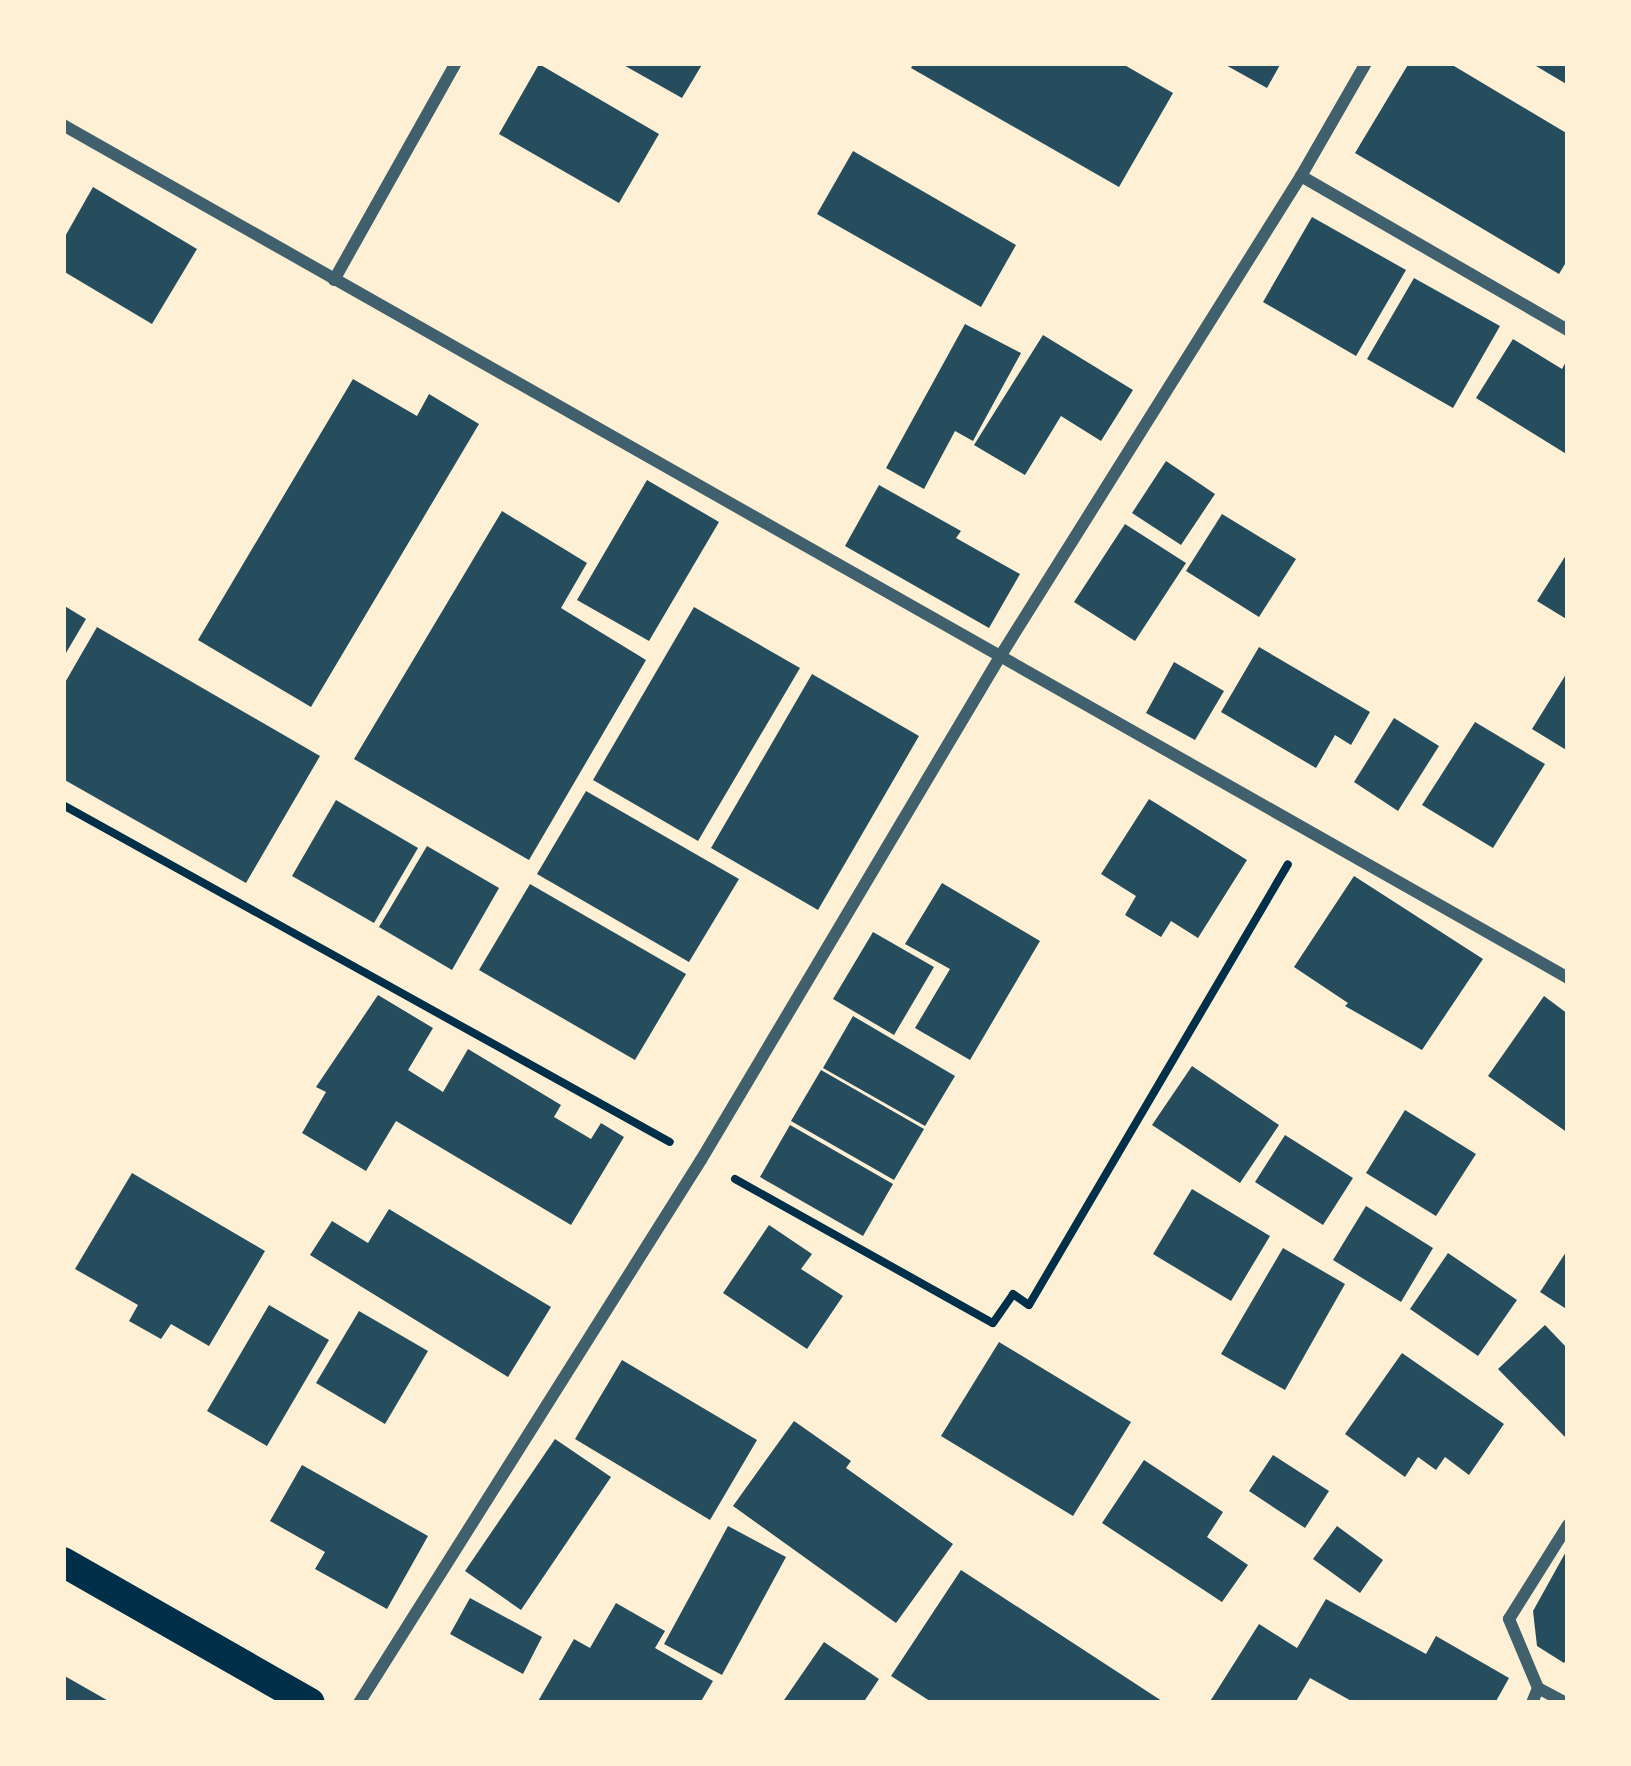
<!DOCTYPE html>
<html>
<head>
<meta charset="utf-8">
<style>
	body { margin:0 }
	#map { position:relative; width:1631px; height:1766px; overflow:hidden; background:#fdf0d5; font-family:Inter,sans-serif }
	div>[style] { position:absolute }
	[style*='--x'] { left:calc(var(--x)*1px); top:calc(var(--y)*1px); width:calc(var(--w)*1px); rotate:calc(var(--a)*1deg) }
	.building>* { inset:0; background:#264d5e }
	.path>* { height:8px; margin:-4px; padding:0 4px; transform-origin:4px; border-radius:4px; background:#003049 }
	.minor>* { height:12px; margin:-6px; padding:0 6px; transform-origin:6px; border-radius:6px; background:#3f606c }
	.primary>* { height:30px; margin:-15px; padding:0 15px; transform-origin:15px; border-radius:15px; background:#003049 }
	span { translate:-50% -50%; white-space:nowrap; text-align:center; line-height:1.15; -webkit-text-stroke:10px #fdf0d5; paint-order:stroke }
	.frame { position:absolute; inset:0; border:66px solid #fdf0d5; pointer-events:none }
</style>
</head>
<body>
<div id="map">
	<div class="building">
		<i style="clip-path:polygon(620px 63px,703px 63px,682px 98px)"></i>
		<i style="clip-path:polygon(914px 63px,1121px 63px,1173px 93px,1119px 187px,911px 68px)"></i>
		<i style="clip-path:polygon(1222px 63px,1281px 63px,1267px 88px)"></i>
		<i style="clip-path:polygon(1409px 63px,1449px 63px,1568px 134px,1568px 259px,1559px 274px,1355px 153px)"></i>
		<i style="clip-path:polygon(1531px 63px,1568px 63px,1568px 85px)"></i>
		<i style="clip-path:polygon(539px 64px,659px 134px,619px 203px,499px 134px)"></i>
		<i style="clip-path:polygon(853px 151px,1016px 245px,981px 307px,817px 214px)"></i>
		<i style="clip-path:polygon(93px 187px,197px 249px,152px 324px,63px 271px,63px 240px)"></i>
		<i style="clip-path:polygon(1312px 217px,1406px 270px,1356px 356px,1263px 302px)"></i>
		<i style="clip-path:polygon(1414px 278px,1500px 326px,1453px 408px,1367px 359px)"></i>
		<i style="clip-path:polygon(965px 324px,1021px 353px,973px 441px,955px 431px,924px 489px,886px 468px)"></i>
		<i style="clip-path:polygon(1043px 335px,1133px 390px,1101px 441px,1061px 416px,1025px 475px,974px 445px)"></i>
		<i style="clip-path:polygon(1513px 339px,1562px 369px,1568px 358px,1568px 455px,1476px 398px)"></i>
		<i style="clip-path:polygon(353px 379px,417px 416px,429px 394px,479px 424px,311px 707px,198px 640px)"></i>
		<i style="clip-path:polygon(1166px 461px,1215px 494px,1181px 545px,1132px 513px)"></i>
		<i style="clip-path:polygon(647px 480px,719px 522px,649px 641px,577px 600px)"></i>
		<i style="clip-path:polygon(879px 485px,961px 531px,956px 538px,1020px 574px,989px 628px,845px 546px)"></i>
		<i style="clip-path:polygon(502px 511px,587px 563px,561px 608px,646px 660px,529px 860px,354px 759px)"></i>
		<i style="clip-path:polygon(1222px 514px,1296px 559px,1259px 617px,1186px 571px)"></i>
		<i style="clip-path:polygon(1125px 524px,1186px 563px,1135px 641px,1074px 602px)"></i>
		<i style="clip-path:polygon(1568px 552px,1568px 620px,1537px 601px)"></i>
		<i style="clip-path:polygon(63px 605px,86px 619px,63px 658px)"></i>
		<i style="clip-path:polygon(694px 607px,800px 668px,698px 841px,593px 780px)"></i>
		<i style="clip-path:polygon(97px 627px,320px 756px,246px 883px,63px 779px,63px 686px)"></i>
		<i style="clip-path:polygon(1259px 647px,1370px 712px,1351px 745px,1335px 735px,1316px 768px,1221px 712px)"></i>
		<i style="clip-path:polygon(1174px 662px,1224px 691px,1195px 740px,1146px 713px)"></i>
		<i style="clip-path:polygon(1568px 671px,1568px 751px,1532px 729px)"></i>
		<i style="clip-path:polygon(812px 674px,919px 736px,818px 910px,711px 848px)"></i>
		<i style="clip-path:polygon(1394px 718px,1439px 746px,1398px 811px,1354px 782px)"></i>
		<i style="clip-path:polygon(1475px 722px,1545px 764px,1493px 848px,1422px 805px)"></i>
		<i style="clip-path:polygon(586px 791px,739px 879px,689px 962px,537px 874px)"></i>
		<i style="clip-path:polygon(1149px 799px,1247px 860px,1198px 938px,1171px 921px,1161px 937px,1125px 915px,1136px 896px,1101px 874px)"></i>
		<i style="clip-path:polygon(336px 800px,418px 848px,374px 923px,292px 876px)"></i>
		<i style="clip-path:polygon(427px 846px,499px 888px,452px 970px,379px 927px)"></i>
		<i style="clip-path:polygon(1354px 876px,1483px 959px,1422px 1050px,1345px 1006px,1348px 1003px,1294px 967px)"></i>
		<i style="clip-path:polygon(942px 883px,1040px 941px,970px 1060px,915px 1028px,950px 969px,905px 944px)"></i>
		<i style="clip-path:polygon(530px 884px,686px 974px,635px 1060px,479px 970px)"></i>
		<i style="clip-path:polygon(873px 932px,934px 967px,894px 1035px,833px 999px)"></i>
		<i style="clip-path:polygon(378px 995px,433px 1028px,408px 1070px,443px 1092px,468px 1049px,561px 1105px,554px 1117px,591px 1139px,601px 1123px,624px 1137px,571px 1225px,396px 1121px,366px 1171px,302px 1133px,326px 1092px,316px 1087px)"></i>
		<i style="clip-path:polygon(1544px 996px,1568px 1014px,1568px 1133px,1488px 1076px)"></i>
		<i style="clip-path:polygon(853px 1016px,955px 1076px,925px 1126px,823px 1068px)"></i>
		<i style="clip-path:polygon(1192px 1066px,1279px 1125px,1240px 1183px,1152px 1125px)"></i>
		<i style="clip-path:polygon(821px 1070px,924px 1129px,894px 1180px,791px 1121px)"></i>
		<i style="clip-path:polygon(1405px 1110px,1476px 1154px,1436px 1216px,1366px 1173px)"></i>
		<i style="clip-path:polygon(790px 1125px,893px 1184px,863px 1236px,760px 1177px)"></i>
		<i style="clip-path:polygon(1285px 1135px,1353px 1178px,1323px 1225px,1255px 1182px)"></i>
		<i style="clip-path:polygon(132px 1173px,265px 1251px,209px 1346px,171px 1324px,161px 1339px,129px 1321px,138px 1305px,75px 1269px)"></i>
		<i style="clip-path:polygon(1192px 1189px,1270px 1236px,1231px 1301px,1153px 1254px)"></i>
		<i style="clip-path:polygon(1366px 1206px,1433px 1248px,1401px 1302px,1333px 1260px)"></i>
		<i style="clip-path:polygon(389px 1209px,551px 1307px,508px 1377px,310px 1255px,332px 1221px,368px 1243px)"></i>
		<i style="clip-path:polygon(769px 1225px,812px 1254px,801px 1269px,843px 1296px,807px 1349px,723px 1293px)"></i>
		<i style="clip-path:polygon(1283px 1248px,1345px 1284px,1285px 1390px,1221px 1354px)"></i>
		<i style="clip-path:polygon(1568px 1249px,1568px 1310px,1540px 1292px)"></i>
		<i style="clip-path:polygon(1448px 1253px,1517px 1300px,1478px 1356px,1410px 1309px)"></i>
		<i style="clip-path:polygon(269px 1305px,329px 1340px,267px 1446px,207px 1411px)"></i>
		<i style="clip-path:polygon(359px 1311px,428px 1351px,385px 1424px,316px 1383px)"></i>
		<i style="clip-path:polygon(1545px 1325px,1568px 1349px,1568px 1440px,1498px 1369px)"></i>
		<i style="clip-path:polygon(999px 1342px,1131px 1422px,1073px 1516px,941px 1436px)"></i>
		<i style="clip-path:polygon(1402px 1353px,1504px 1424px,1469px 1475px,1445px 1457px,1436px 1470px,1418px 1457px,1405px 1477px,1345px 1434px)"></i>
		<i style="clip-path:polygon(622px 1360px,757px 1440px,710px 1520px,575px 1439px)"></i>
		<i style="clip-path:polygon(794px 1421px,851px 1461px,846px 1468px,953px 1544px,896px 1623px,733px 1506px)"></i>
		<i style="clip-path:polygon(555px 1439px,611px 1477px,521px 1610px,465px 1571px)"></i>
		<i style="clip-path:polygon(1273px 1455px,1329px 1491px,1305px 1528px,1249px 1491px)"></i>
		<i style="clip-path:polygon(1144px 1460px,1223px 1512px,1207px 1537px,1248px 1565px,1222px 1602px,1102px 1523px)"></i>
		<i style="clip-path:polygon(302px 1465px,428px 1536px,387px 1609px,315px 1569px,325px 1552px,270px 1521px)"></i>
		<i style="clip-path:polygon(728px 1526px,786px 1557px,722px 1675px,664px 1644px)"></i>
		<i style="clip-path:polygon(1337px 1526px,1383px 1560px,1360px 1593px,1313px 1559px)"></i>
		<i style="clip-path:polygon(1568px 1548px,1568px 1657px,1564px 1663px,1537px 1646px,1533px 1611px)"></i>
		<i style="clip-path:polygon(961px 1570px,1165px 1703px,933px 1703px,891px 1676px)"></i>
		<i style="clip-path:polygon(470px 1598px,542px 1637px,523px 1674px,450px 1634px)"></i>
		<i style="clip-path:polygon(1326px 1599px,1426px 1654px,1436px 1636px,1509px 1678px,1495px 1703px,1355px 1703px,1310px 1678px,1295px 1703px,1209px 1703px,1259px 1624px,1297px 1648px)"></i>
		<i style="clip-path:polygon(616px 1603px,665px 1631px,655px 1648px,713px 1681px,700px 1703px,537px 1703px,574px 1639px,590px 1648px)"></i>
		<i style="clip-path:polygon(824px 1642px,879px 1679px,863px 1703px,782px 1703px)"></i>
		<i style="clip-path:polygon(63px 1675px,112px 1703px,63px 1703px)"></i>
	</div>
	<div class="path">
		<i style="--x:63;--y:805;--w:694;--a:29.04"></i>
		<i style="--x:735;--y:1179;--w:295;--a:29.2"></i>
		<i style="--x:993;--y:1323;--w:35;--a:-55"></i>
		<i style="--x:1013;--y:1294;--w:19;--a:35"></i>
		<i style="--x:1029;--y:1305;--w:511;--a:-59.57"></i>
	</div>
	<div class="minor">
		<i style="--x:63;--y:125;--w:1730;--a:29.54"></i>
		<i style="--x:1301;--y:176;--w:308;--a:30"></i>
		<i style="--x:334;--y:280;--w:249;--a:-60.7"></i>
		<i style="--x:1538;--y:1688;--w:32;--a:28"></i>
		<i style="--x:359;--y:1703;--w:642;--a:-57.8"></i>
		<i style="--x:701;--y:1160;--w:587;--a:-59.29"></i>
		<i style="--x:1001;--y:655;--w:565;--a:-57.94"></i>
		<i style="--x:1301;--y:176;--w:130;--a:-60.1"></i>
		<i style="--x:1532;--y:1703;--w:16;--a:-68"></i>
		<i style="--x:1538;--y:1688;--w:75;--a:-112.8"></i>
		<i style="--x:1509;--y:1619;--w:111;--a:-57.9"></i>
	</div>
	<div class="primary">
		<i style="--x:63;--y:1562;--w:284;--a:29.7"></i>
	</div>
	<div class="frame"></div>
</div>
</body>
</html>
